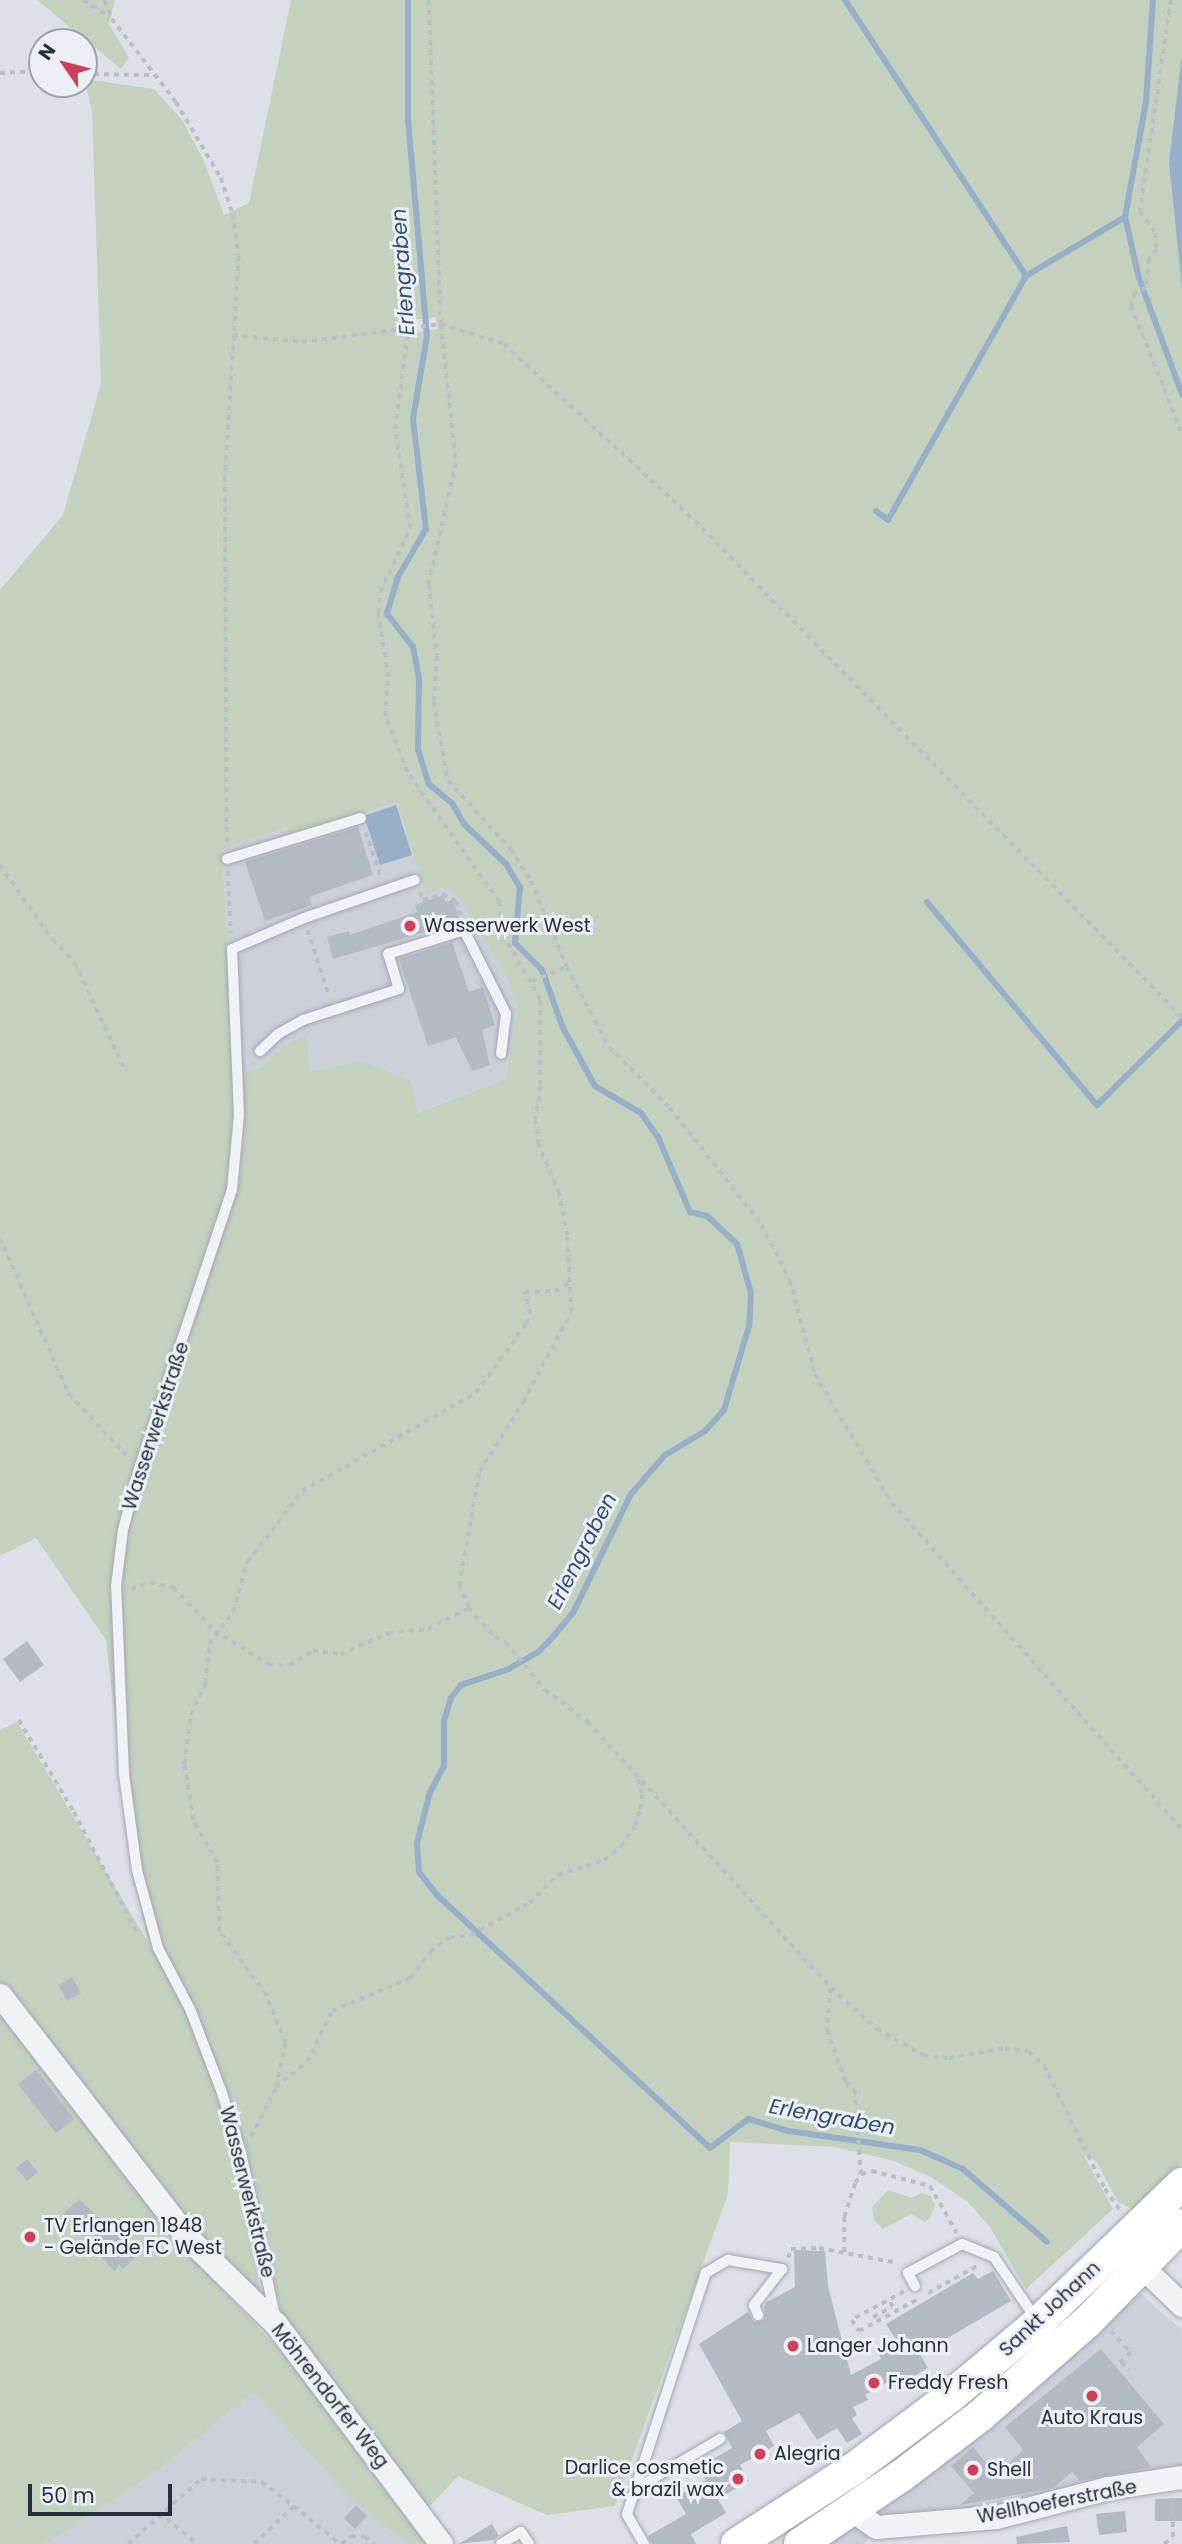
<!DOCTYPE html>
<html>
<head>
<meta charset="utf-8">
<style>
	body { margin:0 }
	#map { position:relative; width:1182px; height:2544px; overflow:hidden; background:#dde1e7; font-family:Poppins,sans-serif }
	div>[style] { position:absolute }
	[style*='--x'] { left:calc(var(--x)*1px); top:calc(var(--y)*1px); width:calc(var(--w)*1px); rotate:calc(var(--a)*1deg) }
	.built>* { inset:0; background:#cbd0d9 }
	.green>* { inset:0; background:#c3d1be }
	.water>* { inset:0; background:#97b0c8 }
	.stream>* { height:6px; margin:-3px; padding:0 3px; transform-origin:3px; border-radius:3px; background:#97b0c8 }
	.building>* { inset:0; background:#b4bac4 }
	.path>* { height:3.5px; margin-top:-1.75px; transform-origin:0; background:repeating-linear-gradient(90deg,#bbbfc5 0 5px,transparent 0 10px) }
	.roads { filter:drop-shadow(0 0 2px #a2a8b1) drop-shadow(0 0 2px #a2a8b1) }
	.service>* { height:10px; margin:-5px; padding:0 5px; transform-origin:5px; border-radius:5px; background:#f0f2f5 }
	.minor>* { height:23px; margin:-11.5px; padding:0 11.5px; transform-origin:11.5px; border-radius:11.5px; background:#f0f2f5 }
	.secondary>* { height:32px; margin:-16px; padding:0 16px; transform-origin:16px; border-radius:16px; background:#fff }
	.dots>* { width:19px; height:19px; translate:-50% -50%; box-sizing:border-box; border:4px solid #ecf0f5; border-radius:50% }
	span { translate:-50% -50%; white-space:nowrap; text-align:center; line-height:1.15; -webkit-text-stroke:6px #ecf0f5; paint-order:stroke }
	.poi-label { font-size:19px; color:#262f3e }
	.left { translate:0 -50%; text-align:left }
	.right { translate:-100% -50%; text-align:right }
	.street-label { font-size:19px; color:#262f3e }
	.water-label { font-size:21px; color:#304f72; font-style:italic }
	.north { position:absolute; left:28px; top:28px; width:70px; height:70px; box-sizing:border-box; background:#ecf0f5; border:2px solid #9da3ac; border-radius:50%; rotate:305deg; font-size:19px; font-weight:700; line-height:28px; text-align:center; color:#262f3e }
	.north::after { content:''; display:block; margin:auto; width:24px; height:32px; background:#cf3f58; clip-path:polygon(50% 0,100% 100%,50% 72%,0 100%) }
	.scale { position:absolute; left:28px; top:2484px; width:144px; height:32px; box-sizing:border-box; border:4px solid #262f3e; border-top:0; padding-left:9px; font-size:21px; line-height:24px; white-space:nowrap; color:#262f3e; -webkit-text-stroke:5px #ecf0f5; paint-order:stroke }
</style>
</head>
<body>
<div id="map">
	<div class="built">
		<i style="clip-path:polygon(397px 802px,426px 894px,443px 888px,457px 895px,509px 981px,517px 1010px,506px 1079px,416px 1113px,411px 1080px,361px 1061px,310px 1072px,306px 1036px,282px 1047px,264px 1066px,235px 1078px,222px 850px,286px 827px,291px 837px)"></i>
		<i style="clip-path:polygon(1135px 2289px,1182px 2330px,1182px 2478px,876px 2528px,864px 2544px,812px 2544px)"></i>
		<i style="clip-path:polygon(254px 2392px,348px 2497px,408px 2544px,45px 2544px,153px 2474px)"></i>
	</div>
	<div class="green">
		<i style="clip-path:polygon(37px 0,115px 0,109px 24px,129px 58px,121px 69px)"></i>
		<i style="clip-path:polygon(evenodd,291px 0,1182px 0,1182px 53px,1169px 163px,1182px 290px,1182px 2163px,1133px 2209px,1118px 2202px,1096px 2161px,1084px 2156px,1113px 2209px,1026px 2289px,990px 2227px,968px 2202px,931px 2177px,894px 2161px,835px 2147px,730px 2142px,728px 2194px,615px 2506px,547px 2515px,458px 2476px,426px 2510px,283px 2323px,244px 2140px,235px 2153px,261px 2295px,176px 2240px,291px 2362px,430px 2544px,408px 2544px,348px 2497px,254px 2392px,153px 2474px,45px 2544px,0 2544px,0 1730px,17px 1722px,149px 1944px,132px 1873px,106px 1640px,36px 1538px,0 1556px,0 590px,63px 515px,101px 384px,92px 110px,84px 79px,154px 89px,182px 120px,204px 161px,224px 215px,249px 203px,291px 0,436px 317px,437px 329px,401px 335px,403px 321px,436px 317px,291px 0,397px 802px,426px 895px,443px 888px,457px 895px,509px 981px,517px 1010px,506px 1079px,417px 1113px,411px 1080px,361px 1061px,310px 1072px,306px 1035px,282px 1047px,264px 1066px,235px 1077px,222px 850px,286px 827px,291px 837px,397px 802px)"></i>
		<i style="clip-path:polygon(888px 2190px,912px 2198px,921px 2193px,931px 2196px,935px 2206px,930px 2218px,925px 2222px,911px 2214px,883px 2229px,874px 2220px,872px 2207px)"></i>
	</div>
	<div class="water">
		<i style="clip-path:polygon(1182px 53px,1182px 290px,1169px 163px)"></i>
		<i style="clip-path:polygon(396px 805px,412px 855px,380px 865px,364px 816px)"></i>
	</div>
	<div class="stream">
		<i style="--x:408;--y:0;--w:119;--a:90"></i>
		<i style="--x:408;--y:119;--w:218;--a:85"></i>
		<i style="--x:427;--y:336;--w:84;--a:99.6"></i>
		<i style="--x:413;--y:419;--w:111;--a:83.3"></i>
		<i style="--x:426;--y:529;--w:56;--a:120.3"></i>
		<i style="--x:398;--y:577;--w:39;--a:107"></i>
		<i style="--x:387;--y:614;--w:42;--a:51.8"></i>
		<i style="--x:413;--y:647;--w:33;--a:79"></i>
		<i style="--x:419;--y:679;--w:70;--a:90.8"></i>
		<i style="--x:418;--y:749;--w:37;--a:73"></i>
		<i style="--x:429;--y:784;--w:30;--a:40"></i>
		<i style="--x:452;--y:803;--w:24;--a:60"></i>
		<i style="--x:464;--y:824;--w:58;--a:43.6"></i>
		<i style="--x:506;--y:864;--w:27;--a:59"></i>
		<i style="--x:520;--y:887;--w:56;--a:95.1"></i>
		<i style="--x:515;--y:943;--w:38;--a:45"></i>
		<i style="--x:542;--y:970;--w:62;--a:70.1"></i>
		<i style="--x:563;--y:1028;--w:66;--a:61.1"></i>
		<i style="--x:595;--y:1086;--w:53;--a:30.4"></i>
		<i style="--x:641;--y:1113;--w:29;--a:55"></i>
		<i style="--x:658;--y:1137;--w:82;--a:66.9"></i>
		<i style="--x:690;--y:1212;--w:17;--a:13"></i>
		<i style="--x:707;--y:1216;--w:41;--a:43"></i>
		<i style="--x:737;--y:1244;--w:51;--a:74.1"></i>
		<i style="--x:751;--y:1293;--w:33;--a:93"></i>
		<i style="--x:749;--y:1326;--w:88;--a:106.6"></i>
		<i style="--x:724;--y:1410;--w:28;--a:132"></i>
		<i style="--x:705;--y:1431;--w:47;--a:149"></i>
		<i style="--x:665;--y:1455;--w:52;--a:131.1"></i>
		<i style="--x:631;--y:1494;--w:132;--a:116"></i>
		<i style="--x:573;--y:1613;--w:30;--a:130"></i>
		<i style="--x:554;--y:1636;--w:23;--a:135"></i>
		<i style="--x:538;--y:1652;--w:34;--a:150"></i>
		<i style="--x:509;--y:1669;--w:51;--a:161.6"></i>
		<i style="--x:461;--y:1685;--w:16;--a:128"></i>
		<i style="--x:451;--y:1698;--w:24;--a:107"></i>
		<i style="--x:444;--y:1721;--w:45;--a:90"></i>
		<i style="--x:444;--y:1766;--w:30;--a:118"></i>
		<i style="--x:430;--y:1792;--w:53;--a:104.3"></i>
		<i style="--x:417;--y:1843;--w:29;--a:86"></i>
		<i style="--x:419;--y:1872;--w:29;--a:52"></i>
		<i style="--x:437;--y:1895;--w:372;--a:42.8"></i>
		<i style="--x:710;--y:2148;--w:48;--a:-37.3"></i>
		<i style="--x:748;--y:2119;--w:43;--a:16.3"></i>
		<i style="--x:789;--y:2131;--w:132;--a:8.3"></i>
		<i style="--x:920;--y:2150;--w:47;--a:23.8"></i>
		<i style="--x:963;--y:2169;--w:111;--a:41"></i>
		<i style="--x:845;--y:0;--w:330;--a:56.7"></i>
		<i style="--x:1125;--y:217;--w:63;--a:77.1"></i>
		<i style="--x:1139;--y:278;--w:124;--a:69.7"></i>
		<i style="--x:876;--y:511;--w:15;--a:37"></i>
		<i style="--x:888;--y:520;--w:280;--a:-60.5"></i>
		<i style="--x:1026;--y:276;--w:115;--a:-30.8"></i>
		<i style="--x:1125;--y:217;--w:117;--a:-79.7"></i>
		<i style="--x:1146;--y:102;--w:102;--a:-86.1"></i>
		<i style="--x:927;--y:902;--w:265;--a:50.1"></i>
		<i style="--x:1097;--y:1105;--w:120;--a:-44.7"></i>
	</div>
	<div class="building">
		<i style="clip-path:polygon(358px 827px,373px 875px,309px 897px,312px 905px,265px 921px,245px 862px)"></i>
		<i style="clip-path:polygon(443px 895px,445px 902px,453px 900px,460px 922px,333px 959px,327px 937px,349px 931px,350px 935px,417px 912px,415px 905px)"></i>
		<i style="clip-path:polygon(452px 942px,469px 992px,483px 987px,495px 1025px,482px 1030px,490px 1065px,472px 1071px,456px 1037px,428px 1046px,399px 959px)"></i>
		<i style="clip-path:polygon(27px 1641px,44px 1665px,20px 1682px,3px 1659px)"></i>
		<i style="clip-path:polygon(72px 1977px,81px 1993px,67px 2001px,58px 1985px)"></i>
		<i style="clip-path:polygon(36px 2070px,74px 2119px,56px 2133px,18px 2084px)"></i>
		<i style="clip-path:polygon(27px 2159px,38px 2172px,27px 2181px,16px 2168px)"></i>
		<i style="clip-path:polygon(79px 2199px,138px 2254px,123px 2269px,119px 2265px,114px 2271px,63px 2214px)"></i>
		<i style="clip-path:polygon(794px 2250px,825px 2251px,828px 2286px,851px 2375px,881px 2359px,879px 2355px,891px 2348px,888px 2342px,895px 2338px,886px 2324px,973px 2273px,978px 2279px,993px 2271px,1011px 2301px,920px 2354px,928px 2368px,897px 2386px,893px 2379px,865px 2395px,868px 2400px,853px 2407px,857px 2415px,852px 2418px,862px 2434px,847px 2443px,837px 2428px,817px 2440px,799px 2413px,766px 2431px,774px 2446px,740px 2465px,749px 2481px,718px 2499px,726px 2513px,691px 2534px,696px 2544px,652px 2544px,648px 2536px,686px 2514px,676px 2497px,706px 2480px,699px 2467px,732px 2448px,724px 2432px,742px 2421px,699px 2344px,748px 2312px,754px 2322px,764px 2320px,765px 2303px,795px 2287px)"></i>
		<i style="clip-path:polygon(1101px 2349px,1164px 2424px,1137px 2447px,1151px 2467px,1080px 2481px,1072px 2472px,1053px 2488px,960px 2505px,974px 2493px,951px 2466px,973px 2447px,996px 2475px,1023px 2450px,1005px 2427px)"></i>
		<i style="clip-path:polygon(1182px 2498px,1182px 2521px,1155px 2521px,1155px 2499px)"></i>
		<i style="clip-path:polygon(356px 2505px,367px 2516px,355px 2529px,344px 2518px)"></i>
		<i style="clip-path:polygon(1125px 2511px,1127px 2532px,1099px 2535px,1096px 2514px)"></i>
		<i style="clip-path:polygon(492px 2524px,499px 2536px,494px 2540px,458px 2544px)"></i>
		<i style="clip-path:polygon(1067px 2526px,1070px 2542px,1017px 2544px,1016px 2537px)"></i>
	</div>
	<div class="path">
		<i style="--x:84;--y:0;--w:32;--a:35"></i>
		<i style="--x:105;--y:0;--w:20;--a:70"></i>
		<i style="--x:112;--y:19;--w:105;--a:52.4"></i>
		<i style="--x:176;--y:102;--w:88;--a:59.4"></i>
		<i style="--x:221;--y:178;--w:38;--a:72"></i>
		<i style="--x:233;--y:214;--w:42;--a:81.9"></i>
		<i style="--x:239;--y:256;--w:221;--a:93.6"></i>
		<i style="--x:225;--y:477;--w:368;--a:89.7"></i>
		<i style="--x:429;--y:0;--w:324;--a:87.9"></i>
		<i style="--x:441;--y:324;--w:140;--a:83.8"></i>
		<i style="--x:456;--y:463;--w:124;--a:102.6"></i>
		<i style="--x:429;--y:584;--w:72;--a:83.7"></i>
		<i style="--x:437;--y:656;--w:46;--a:93.7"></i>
		<i style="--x:434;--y:702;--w:80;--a:80"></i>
		<i style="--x:448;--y:781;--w:93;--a:47.2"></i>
		<i style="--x:511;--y:849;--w:38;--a:58"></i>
		<i style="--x:531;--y:881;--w:93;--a:67.3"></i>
		<i style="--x:1171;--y:0;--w:214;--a:98.3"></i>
		<i style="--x:1140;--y:212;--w:26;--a:54"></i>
		<i style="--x:1155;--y:233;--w:17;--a:83"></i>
		<i style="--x:1157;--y:250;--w:12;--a:132"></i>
		<i style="--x:1149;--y:259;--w:29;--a:96"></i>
		<i style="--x:1146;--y:288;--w:12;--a:156"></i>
		<i style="--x:1135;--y:293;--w:14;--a:107"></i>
		<i style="--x:1131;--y:306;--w:137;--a:68.1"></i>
		<i style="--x:0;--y:73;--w:42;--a:-2.7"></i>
		<i style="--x:84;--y:74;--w:67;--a:0.9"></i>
		<i style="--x:233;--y:335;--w:69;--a:5.8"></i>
		<i style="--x:302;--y:342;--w:140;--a:-7.4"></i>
		<i style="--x:441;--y:324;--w:66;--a:17.6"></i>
		<i style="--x:504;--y:344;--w:260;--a:42.8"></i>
		<i style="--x:695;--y:521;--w:695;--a:45.52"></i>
		<i style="--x:366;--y:832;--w:48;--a:71.9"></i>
		<i style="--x:0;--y:865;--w:92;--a:54.8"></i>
		<i style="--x:53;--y:940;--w:32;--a:46"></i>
		<i style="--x:75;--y:963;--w:116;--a:65"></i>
		<i style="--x:228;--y:871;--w:62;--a:87.2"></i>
		<i style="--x:420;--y:892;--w:9;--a:69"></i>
		<i style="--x:423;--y:900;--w:21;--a:-17"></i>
		<i style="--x:443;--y:894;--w:15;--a:28"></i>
		<i style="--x:456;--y:901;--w:17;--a:73"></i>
		<i style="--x:308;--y:930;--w:69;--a:72.3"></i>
		<i style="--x:532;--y:981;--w:38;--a:-22"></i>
		<i style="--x:567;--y:967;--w:90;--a:62.3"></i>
		<i style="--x:609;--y:1047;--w:86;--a:45"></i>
		<i style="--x:670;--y:1108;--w:149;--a:51.8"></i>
		<i style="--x:762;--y:1225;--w:62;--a:63"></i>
		<i style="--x:790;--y:1280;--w:97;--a:75.1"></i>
		<i style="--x:815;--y:1374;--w:150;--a:59.2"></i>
		<i style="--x:892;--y:1503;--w:437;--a:48.4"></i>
		<i style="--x:0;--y:1238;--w:171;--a:66.1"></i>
		<i style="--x:69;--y:1394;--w:86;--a:46.9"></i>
		<i style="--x:131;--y:1589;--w:20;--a:-20"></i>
		<i style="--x:150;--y:1582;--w:25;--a:14"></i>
		<i style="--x:174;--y:1588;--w:59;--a:46.4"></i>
		<i style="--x:215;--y:1631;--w:62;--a:31.9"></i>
		<i style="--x:268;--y:1664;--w:21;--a:3"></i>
		<i style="--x:289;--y:1665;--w:28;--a:-30"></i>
		<i style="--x:313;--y:1651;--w:27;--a:6"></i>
		<i style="--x:340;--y:1654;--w:53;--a:-23.2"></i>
		<i style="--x:389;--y:1633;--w:39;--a:-6"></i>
		<i style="--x:428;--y:1629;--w:46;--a:-27.1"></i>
		<i style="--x:469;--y:1608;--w:24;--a:-114"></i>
		<i style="--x:459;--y:1586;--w:116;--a:-80"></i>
		<i style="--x:479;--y:1472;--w:83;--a:-57.8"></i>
		<i style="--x:523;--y:1402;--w:102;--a:-61.9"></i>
		<i style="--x:571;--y:1312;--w:76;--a:-93"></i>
		<i style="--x:567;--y:1236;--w:43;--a:-100.8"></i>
		<i style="--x:559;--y:1194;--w:54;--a:-112.8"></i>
		<i style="--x:538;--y:1144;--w:23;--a:-97"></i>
		<i style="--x:535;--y:1121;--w:36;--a:-82"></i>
		<i style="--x:540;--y:1085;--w:85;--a:-90"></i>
		<i style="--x:540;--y:1000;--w:73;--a:-119.4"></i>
		<i style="--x:504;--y:936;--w:34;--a:-98"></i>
		<i style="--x:499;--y:902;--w:159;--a:-125.3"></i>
		<i style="--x:407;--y:772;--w:60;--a:-111.4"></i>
		<i style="--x:385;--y:716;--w:39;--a:-86"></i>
		<i style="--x:388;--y:677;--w:65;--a:-98.9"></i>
		<i style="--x:378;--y:613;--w:21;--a:-85"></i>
		<i style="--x:380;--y:592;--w:71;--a:-64.9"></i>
		<i style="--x:410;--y:528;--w:100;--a:-98.6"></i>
		<i style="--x:395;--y:429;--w:101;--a:-82.6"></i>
		<i style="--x:469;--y:1608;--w:39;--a:48"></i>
		<i style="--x:495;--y:1637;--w:12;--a:24"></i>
		<i style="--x:506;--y:1642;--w:62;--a:50.9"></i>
		<i style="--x:545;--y:1690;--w:54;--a:36.7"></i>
		<i style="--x:588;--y:1722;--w:360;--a:47.6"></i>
		<i style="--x:831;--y:1988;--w:62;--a:41.7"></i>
		<i style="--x:877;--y:2029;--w:53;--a:29.5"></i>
		<i style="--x:923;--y:2055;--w:26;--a:7"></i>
		<i style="--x:949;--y:2058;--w:57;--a:-10.1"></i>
		<i style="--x:1005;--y:2048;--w:24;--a:9"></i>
		<i style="--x:1029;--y:2052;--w:21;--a:43"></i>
		<i style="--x:1044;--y:2066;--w:137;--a:63.6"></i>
		<i style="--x:1105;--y:2189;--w:26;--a:54"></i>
		<i style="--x:19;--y:1720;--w:107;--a:59.1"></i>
		<i style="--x:74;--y:1812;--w:136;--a:62.3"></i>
		<i style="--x:831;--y:1988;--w:42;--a:95.4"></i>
		<i style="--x:827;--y:2030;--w:55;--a:69.9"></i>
		<i style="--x:846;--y:2082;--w:12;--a:42"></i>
		<i style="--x:855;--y:2090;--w:84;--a:85.9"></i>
		<i style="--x:276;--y:2087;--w:45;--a:-78.4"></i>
		<i style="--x:285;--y:2043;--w:52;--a:-111.6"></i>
		<i style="--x:266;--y:1995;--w:79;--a:-126.3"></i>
		<i style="--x:219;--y:1931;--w:68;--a:-91.7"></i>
		<i style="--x:217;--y:1863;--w:49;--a:-119.2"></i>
		<i style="--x:193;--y:1820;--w:57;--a:-99.1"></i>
		<i style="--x:184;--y:1764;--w:49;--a:-81.9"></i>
		<i style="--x:191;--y:1715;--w:35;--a:-66"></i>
		<i style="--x:205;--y:1683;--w:39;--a:-84"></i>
		<i style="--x:209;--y:1644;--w:40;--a:-53"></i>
		<i style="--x:233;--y:1612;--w:52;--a:-74.4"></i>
		<i style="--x:247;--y:1562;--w:90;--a:-52.2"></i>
		<i style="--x:302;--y:1491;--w:200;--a:-29.4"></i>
		<i style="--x:476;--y:1393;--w:85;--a:-54.1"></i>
		<i style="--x:526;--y:1324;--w:11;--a:-68"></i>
		<i style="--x:530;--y:1314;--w:23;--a:-103"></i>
		<i style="--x:525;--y:1292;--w:30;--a:-2"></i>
		<i style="--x:555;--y:1291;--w:19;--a:-28"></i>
		<i style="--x:251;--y:2137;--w:56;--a:-63.4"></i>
		<i style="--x:276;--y:2087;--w:40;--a:-39"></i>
		<i style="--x:307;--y:2062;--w:57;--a:-63.9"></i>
		<i style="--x:332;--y:2011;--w:85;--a:-22.9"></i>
		<i style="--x:410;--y:1978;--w:33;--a:-52"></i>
		<i style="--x:430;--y:1952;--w:25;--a:-37"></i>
		<i style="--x:450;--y:1937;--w:21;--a:-5"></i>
		<i style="--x:471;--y:1935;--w:66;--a:-28.9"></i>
		<i style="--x:529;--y:1903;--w:40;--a:-44"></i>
		<i style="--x:558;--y:1875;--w:48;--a:-18.1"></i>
		<i style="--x:604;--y:1860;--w:22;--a:-39"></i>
		<i style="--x:621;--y:1846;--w:24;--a:-55"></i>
		<i style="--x:635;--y:1826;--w:18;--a:-74"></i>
		<i style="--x:640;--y:1809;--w:15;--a:-82"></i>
		<i style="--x:642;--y:1794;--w:22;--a:-106"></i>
		<i style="--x:844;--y:2252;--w:35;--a:-90"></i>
		<i style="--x:844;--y:2217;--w:36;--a:-72"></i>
		<i style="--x:855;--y:2183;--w:11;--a:-56"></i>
		<i style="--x:861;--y:2174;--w:11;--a:-15"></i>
		<i style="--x:872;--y:2171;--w:60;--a:14.5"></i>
		<i style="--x:930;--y:2186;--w:54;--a:60.1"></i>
		<i style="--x:788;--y:2258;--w:9;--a:-72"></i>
		<i style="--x:791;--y:2249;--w:28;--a:-2"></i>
		<i style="--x:819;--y:2248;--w:80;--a:10.8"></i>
		<i style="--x:904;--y:2292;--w:59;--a:151.7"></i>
		<i style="--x:852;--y:2320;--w:13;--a:58"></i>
		<i style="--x:859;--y:2331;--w:65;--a:-28.5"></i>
		<i style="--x:928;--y:2293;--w:56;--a:-28.9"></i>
		<i style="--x:873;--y:2317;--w:21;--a:-28"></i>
		<i style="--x:892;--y:2307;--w:8;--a:-113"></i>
		<i style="--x:1111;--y:2331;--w:30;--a:48"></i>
		<i style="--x:1131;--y:2353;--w:20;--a:139"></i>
		<i style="--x:1122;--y:2362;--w:11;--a:49"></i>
		<i style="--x:159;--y:2513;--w:50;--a:38.5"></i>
		<i style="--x:128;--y:2544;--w:98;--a:-41.7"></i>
		<i style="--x:201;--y:2479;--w:61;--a:2.8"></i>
		<i style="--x:262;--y:2482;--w:40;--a:37"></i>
		<i style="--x:254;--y:2544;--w:55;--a:-43.5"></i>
		<i style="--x:294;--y:2506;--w:60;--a:39.6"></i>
		<i style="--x:341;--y:2544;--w:13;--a:-39"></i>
		<i style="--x:351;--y:2536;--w:14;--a:4"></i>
		<i style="--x:365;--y:2537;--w:12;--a:35"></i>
		<i style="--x:1164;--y:2544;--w:11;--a:-38"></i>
		<i style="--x:1173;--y:2537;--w:37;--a:-92"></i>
	</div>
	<div class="roads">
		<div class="service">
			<i style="--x:227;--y:859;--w:140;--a:-17"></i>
			<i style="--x:260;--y:1051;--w:25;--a:-43"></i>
			<i style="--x:278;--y:1034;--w:29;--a:-29"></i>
			<i style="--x:303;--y:1020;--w:101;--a:-17.9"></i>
			<i style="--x:399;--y:989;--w:37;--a:-107"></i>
			<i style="--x:388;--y:954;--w:80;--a:-17.5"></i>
			<i style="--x:464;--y:930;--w:94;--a:63.4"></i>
			<i style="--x:506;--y:1014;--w:40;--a:97.1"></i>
			<i style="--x:915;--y:2286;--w:15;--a:-118"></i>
			<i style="--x:908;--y:2273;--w:61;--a:-28.2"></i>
			<i style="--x:962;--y:2244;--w:35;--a:22"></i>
			<i style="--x:994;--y:2257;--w:75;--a:55.9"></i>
			<i style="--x:275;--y:2317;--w:167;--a:-101.7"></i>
			<i style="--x:241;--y:2153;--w:66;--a:-107.6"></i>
			<i style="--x:221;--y:2090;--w:87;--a:-110.9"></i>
			<i style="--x:190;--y:2009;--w:69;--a:-117.7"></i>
			<i style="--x:158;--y:1948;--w:81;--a:-105.1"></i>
			<i style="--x:137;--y:1870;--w:97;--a:-97.7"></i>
			<i style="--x:124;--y:1774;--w:188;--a:-92.4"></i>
			<i style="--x:116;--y:1586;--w:56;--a:-82.9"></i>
			<i style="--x:123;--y:1530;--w:63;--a:-75.3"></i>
			<i style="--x:139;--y:1469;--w:294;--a:-71.6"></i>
			<i style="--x:232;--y:1190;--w:75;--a:-84.7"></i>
			<i style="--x:239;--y:1115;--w:166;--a:-92.4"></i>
			<i style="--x:232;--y:949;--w:78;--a:-23.3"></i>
			<i style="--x:304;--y:918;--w:117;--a:-18.9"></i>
			<i style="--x:635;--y:2489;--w:99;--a:-30.5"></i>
			<i style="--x:501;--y:2544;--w:23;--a:-31"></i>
			<i style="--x:521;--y:2532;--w:14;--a:56"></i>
			<i style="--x:644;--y:2544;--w:34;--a:-120"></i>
			<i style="--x:627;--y:2514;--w:254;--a:-71.9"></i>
			<i style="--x:706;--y:2273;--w:26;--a:-31"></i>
			<i style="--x:728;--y:2260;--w:55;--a:9.5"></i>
			<i style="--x:782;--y:2269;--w:46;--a:127.9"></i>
			<i style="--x:754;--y:2305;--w:11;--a:68"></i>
		</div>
		<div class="minor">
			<i style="--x:0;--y:1995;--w:304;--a:52.3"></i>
			<i style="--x:186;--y:2236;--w:126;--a:44.4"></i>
			<i style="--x:276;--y:2324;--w:275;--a:53.1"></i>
			<i style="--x:1131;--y:2256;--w:71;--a:43.9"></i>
			<i style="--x:852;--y:2510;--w:29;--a:35"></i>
			<i style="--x:876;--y:2527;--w:120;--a:-4.8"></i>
			<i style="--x:996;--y:2517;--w:116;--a:-14.5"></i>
			<i style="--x:1108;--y:2488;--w:75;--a:-8.5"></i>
		</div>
		<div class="secondary">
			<i style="--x:737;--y:2544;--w:137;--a:-32.8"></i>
			<i style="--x:852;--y:2470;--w:124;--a:-36.8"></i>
			<i style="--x:951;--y:2396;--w:115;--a:-40.1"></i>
			<i style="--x:1039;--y:2322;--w:199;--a:-44"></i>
			<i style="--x:800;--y:2544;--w:122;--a:-34"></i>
			<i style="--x:901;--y:2476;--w:101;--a:-37.3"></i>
			<i style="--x:981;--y:2415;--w:141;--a:-41.3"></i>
			<i style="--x:1087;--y:2322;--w:136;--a:-45.6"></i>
		</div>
	</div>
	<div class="dots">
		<i style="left:410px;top:926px;background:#cf3f58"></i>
		<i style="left:30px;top:2237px;background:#cf3f58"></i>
		<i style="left:793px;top:2346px;background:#cf3f58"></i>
		<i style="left:874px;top:2383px;background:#cf3f58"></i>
		<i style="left:1092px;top:2396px;background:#cf3f58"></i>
		<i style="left:760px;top:2454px;background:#cf3f58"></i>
		<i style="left:973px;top:2470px;background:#cf3f58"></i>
		<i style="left:738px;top:2479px;background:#cf3f58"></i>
	</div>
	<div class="poi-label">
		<span class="left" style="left:424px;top:926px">Wasserwerk West</span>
		<span class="left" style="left:44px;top:2237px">TV Erlangen 1848<br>- Gelände FC West</span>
		<span class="left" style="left:807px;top:2346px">Langer Johann</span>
		<span class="left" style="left:888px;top:2383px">Freddy Fresh</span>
		<span style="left:1092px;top:2418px">Auto Kraus</span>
		<span class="left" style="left:774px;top:2454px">Alegria</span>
		<span class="right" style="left:724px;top:2479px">Darlice cosmetic<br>&amp; brazil wax</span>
		<span class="left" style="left:987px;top:2470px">Shell</span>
	</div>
	<div class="street-label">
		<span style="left:156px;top:1426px;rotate:-72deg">Wasserwerkstraße</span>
		<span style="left:247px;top:2192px;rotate:76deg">Wasserwerkstraße</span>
		<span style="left:1050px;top:2309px;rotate:-43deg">Sankt Johann</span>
		<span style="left:330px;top:2396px;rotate:52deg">Möhrendorfer Weg</span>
		<span style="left:1057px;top:2502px;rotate:-11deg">Wellhoeferstraße</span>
	</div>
	<div class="water-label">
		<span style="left:403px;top:272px;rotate:-94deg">Erlengraben</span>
		<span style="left:582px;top:1551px;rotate:-63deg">Erlengraben</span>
		<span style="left:832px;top:2117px;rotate:10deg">Erlengraben</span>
	</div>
	<div class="north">N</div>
	<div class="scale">50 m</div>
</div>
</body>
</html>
